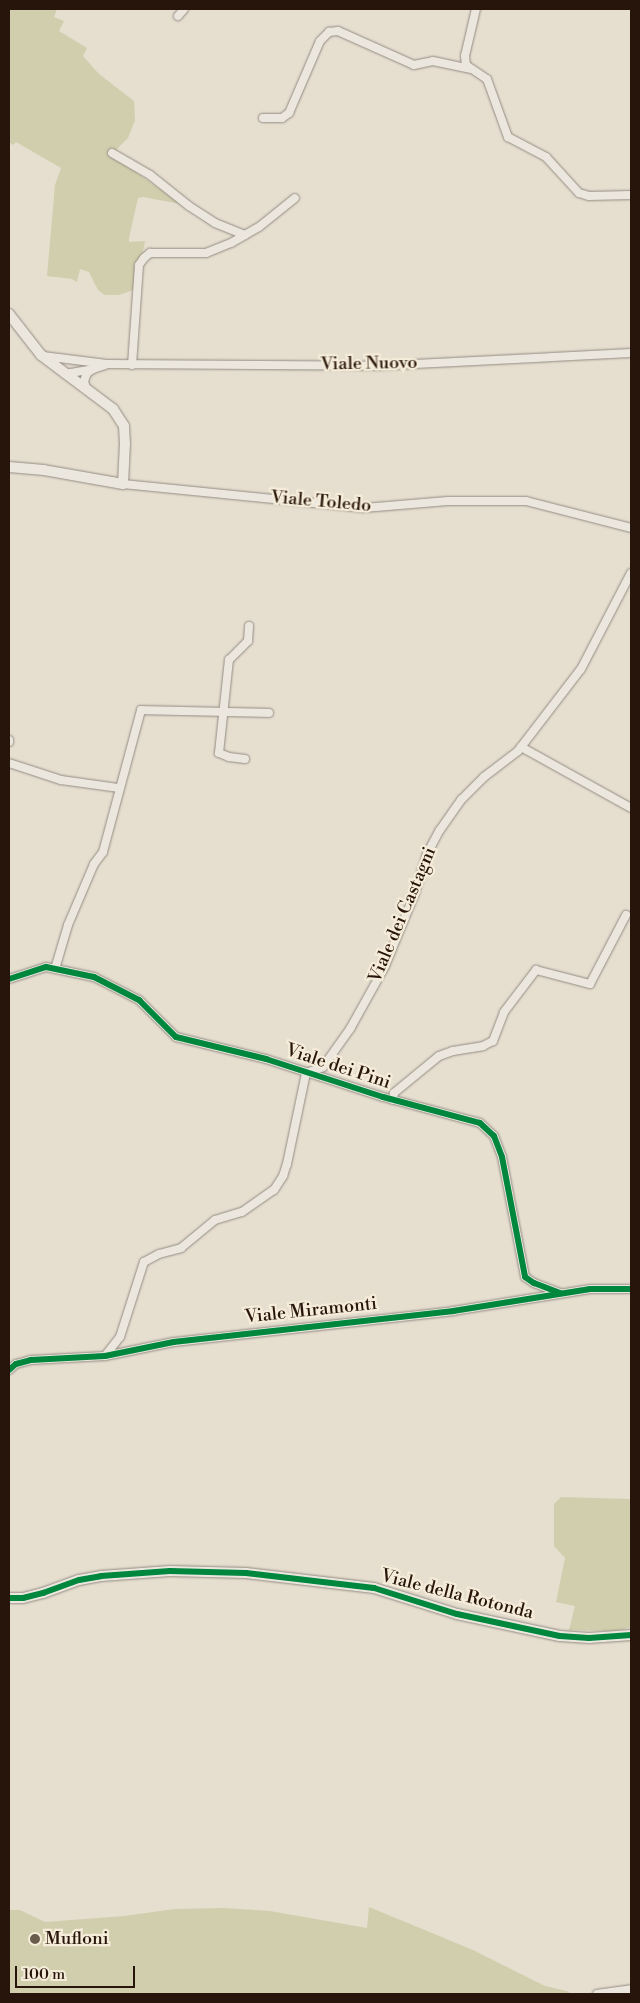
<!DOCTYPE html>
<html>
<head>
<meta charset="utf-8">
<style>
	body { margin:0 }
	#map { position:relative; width:640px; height:2003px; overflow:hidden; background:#e6decf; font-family:"Libre Bodoni",serif }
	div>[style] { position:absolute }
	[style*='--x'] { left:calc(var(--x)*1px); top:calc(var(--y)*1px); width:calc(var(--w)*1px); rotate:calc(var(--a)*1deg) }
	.green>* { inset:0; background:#d1cead }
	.roads { filter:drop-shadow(0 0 1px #938c82) drop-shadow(0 0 1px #938c82) }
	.minor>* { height:8px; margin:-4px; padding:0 4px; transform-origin:4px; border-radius:4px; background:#ebe7df }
	.tertiary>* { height:10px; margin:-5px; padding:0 5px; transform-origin:5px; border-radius:5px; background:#ebe7df }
	.cycleway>* { height:6px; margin:-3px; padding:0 3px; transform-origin:3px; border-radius:3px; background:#00873e }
	.dots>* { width:14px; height:14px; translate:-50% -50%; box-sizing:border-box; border:2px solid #f5ecd9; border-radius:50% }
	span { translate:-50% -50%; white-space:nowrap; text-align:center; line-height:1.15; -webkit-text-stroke:4.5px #f5ecd9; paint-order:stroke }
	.street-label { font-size:18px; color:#27140a }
	.poi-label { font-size:18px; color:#27140a }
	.left { translate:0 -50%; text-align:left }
	.frame { position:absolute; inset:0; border:10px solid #27140a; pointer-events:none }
	.scale { position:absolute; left:15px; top:1966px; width:120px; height:22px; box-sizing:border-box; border:2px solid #27140a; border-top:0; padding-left:6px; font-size:15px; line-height:18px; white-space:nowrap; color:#27140a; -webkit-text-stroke:4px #f5ecd9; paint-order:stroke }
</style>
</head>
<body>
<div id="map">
	<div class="green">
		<i style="clip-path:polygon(9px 9px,57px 9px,54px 17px,64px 21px,59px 31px,87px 48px,83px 56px,99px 74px,134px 101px,135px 120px,128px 138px,111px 155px,181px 204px,143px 197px,138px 198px,129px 238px,129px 242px,145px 241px,136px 289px,119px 295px,105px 295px,98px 290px,89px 272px,80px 269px,77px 282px,72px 279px,47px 276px,55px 185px,61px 168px,16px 142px,13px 145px,9px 142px)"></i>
		<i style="clip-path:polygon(561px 1497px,631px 1499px,631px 1627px,617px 1631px,569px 1630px,575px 1606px,556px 1602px,565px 1558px,554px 1546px,554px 1504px)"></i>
		<i style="clip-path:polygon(369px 1907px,473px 1950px,545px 1986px,567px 1991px,571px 1994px,9px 1994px,9px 1910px,20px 1910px,45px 1922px,124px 1916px,175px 1909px,223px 1908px,270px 1911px,367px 1928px)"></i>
	</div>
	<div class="roads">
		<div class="minor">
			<i style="--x:476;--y:9;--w:48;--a:103.2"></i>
			<i style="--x:465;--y:56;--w:9;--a:84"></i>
			<i style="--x:466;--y:65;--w:25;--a:34"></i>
			<i style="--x:487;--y:79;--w:62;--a:70.1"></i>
			<i style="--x:508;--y:137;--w:43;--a:27.8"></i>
			<i style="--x:546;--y:157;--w:49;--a:47.5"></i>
			<i style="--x:579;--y:193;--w:10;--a:17"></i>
			<i style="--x:589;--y:196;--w:42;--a:-1.4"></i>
			<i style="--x:178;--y:16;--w:9;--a:-49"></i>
			<i style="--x:263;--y:118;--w:19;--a:0"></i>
			<i style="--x:282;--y:118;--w:9;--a:-36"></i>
			<i style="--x:289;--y:113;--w:78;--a:-66.7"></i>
			<i style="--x:320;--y:41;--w:13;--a:-45"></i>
			<i style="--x:329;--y:32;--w:9;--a:-6"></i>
			<i style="--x:338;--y:31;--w:83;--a:24.1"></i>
			<i style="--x:414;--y:65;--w:19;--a:-12"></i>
			<i style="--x:433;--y:61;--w:38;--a:12"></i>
			<i style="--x:112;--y:153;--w:44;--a:30.1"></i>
			<i style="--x:150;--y:175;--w:50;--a:38.5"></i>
			<i style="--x:189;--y:206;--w:31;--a:33"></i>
			<i style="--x:215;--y:223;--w:32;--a:22"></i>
			<i style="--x:43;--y:356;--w:64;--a:7.1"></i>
			<i style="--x:107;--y:364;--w:268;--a:0.4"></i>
			<i style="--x:375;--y:366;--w:256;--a:-2.9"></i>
			<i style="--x:132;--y:365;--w:100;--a:-86"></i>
			<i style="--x:139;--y:265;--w:9;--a:-54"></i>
			<i style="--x:144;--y:258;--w:8;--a:-40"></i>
			<i style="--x:150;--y:253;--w:56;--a:0"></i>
			<i style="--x:206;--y:253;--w:27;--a:-22"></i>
			<i style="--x:231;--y:243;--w:32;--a:-30"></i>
			<i style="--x:259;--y:227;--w:46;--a:-38.9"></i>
			<i style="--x:65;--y:374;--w:28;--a:-10"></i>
			<i style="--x:86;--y:388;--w:7;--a:-106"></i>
			<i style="--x:84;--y:381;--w:9;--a:-69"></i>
			<i style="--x:87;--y:373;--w:7;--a:-34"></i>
			<i style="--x:93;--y:369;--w:13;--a:-18"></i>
			<i style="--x:123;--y:484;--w:242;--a:5.7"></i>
			<i style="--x:364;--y:508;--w:84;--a:-4.8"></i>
			<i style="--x:448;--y:501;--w:78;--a:0"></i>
			<i style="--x:526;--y:501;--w:108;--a:14.4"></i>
			<i style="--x:9;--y:740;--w:2;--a:90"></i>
			<i style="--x:521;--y:747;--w:126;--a:29"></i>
			<i style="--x:245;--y:759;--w:16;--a:-173"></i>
			<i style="--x:229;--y:757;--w:11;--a:-158"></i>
			<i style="--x:219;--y:753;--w:94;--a:-83.9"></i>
			<i style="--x:229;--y:660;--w:27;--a:-45"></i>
			<i style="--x:248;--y:641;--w:15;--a:-86"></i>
			<i style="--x:9;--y:763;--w:55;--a:18.1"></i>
			<i style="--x:61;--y:780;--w:59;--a:7.9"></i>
			<i style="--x:55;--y:969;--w:46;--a:-73.5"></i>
			<i style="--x:68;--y:925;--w:66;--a:-66.9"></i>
			<i style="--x:94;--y:864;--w:15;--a:-53"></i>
			<i style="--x:103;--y:852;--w:147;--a:-75"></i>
			<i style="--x:141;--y:710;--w:128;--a:1.3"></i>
			<i style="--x:9;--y:979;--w:39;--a:-18"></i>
			<i style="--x:46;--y:967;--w:49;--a:11.8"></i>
			<i style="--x:94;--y:977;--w:51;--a:27.1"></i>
			<i style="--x:139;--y:1000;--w:52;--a:45"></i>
			<i style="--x:176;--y:1037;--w:93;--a:13.7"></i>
			<i style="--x:266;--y:1059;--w:123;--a:18"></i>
			<i style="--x:383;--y:1097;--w:100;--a:15"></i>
			<i style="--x:480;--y:1123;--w:19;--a:43"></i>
			<i style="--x:494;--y:1136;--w:22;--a:69"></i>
			<i style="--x:502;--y:1157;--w:122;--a:79.1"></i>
			<i style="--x:525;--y:1277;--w:11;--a:34"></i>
			<i style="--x:534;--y:1283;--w:28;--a:21"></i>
			<i style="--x:306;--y:1073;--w:18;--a:-19"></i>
			<i style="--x:323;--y:1067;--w:47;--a:-54.6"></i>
			<i style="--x:350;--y:1029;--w:72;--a:-60.9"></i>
			<i style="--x:385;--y:966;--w:79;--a:-67.7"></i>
			<i style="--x:415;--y:893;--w:41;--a:-72.9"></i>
			<i style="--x:427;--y:854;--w:27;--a:-62"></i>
			<i style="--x:440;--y:830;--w:38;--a:-55"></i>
			<i style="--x:462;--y:799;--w:31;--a:-45"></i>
			<i style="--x:484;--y:777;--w:43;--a:-37.4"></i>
			<i style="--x:518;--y:751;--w:103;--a:-52.5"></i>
			<i style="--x:581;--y:669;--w:108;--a:-62.5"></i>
			<i style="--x:393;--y:1100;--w:7;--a:-82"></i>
			<i style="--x:394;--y:1093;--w:58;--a:-39.4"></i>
			<i style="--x:439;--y:1056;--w:15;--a:-20"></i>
			<i style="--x:453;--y:1051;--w:30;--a:-9"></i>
			<i style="--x:483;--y:1046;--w:11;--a:-27"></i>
			<i style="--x:493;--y:1041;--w:31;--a:-69"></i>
			<i style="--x:504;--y:1012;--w:53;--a:-52.7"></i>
			<i style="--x:536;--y:970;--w:56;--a:14.5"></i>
			<i style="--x:590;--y:984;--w:78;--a:-62.4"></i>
			<i style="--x:105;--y:1356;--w:24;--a:-52"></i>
			<i style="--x:120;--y:1337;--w:79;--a:-72.3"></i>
			<i style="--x:144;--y:1262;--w:17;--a:-28"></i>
			<i style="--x:159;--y:1254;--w:23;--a:-15"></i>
			<i style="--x:181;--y:1248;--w:44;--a:-39.5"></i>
			<i style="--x:215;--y:1220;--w:28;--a:-17"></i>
			<i style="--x:242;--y:1212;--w:39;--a:-35"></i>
			<i style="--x:274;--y:1190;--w:17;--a:-57"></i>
			<i style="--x:283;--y:1176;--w:13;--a:-72"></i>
			<i style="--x:287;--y:1164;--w:93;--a:-78.2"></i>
			<i style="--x:9;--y:1370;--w:9;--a:-41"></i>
			<i style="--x:16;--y:1364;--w:16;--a:-15"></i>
			<i style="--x:31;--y:1360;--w:74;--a:-3.1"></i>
			<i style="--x:105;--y:1356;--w:70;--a:-11.5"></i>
			<i style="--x:174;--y:1342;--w:281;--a:-6.3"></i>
			<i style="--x:453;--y:1311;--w:139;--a:-9.1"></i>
			<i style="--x:590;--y:1289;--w:41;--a:0"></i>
			<i style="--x:597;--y:1994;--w:34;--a:-8"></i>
		</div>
		<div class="tertiary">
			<i style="--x:9;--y:314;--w:52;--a:52"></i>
			<i style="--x:41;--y:355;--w:90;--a:36.9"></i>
			<i style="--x:113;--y:409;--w:20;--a:57"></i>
			<i style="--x:124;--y:426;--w:17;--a:87"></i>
			<i style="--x:125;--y:443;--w:41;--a:92.8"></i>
			<i style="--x:123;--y:484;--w:80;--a:-170"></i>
			<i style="--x:44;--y:470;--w:35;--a:-175"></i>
			<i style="--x:9;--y:1598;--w:14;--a:0"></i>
			<i style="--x:23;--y:1598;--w:21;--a:-14"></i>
			<i style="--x:43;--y:1593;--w:38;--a:-20"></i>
			<i style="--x:79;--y:1580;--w:22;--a:-10"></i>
			<i style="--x:101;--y:1576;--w:69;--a:-4.1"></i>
			<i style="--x:170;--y:1571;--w:76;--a:1.5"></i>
			<i style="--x:246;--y:1573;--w:129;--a:6.7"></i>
			<i style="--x:374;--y:1588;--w:87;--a:17.4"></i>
			<i style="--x:457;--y:1614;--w:105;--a:12.1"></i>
			<i style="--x:560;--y:1636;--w:29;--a:4"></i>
			<i style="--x:589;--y:1638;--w:42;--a:-4.1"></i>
		</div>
	</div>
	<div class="cycleway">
		<i style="--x:9;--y:979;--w:39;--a:-18"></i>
		<i style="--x:46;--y:967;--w:49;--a:11.8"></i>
		<i style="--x:94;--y:977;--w:51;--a:27.1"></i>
		<i style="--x:139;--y:1000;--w:52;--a:45"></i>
		<i style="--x:176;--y:1037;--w:93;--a:13.7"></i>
		<i style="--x:266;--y:1059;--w:123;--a:18"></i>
		<i style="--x:383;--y:1097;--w:100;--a:15"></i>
		<i style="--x:480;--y:1123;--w:19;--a:43"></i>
		<i style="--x:494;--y:1136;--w:22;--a:69"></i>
		<i style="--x:502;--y:1157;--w:122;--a:79.1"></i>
		<i style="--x:525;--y:1277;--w:11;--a:34"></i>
		<i style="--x:534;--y:1283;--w:28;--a:21"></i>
		<i style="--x:9;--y:1370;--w:9;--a:-41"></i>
		<i style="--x:16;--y:1364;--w:16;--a:-15"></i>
		<i style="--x:31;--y:1360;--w:74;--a:-3.1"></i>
		<i style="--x:105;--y:1356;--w:70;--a:-11.5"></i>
		<i style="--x:174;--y:1342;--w:281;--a:-6.3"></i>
		<i style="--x:453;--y:1311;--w:139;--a:-9.1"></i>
		<i style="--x:590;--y:1289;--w:41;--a:0"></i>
		<i style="--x:9;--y:1598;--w:14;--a:0"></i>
		<i style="--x:23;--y:1598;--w:21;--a:-14"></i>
		<i style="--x:43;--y:1593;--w:38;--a:-20"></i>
		<i style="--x:79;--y:1580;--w:22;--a:-10"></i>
		<i style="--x:101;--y:1576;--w:69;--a:-4.1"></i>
		<i style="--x:170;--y:1571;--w:76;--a:1.5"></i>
		<i style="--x:246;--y:1573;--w:129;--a:6.7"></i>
		<i style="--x:374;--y:1588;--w:87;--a:17.4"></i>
		<i style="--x:457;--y:1614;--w:105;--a:12.1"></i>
		<i style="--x:560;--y:1636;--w:29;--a:4"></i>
		<i style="--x:589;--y:1638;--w:42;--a:-4.1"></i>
	</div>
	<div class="dots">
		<i style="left:35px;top:1939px;background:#6a5b4f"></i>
	</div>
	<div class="street-label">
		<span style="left:369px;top:364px;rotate:-1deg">Viale Nuovo</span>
		<span style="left:321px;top:502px;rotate:5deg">Viale Toledo</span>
		<span style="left:403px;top:915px;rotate:-67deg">Viale dei Castagni</span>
		<span style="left:338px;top:1067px;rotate:18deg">Viale dei Pini</span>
		<span style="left:311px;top:1311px;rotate:-6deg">Viale Miramonti</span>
		<span style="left:457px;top:1595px;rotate:14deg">Viale della Rotonda</span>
	</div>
	<div class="poi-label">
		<span class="left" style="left:45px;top:1939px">Mufloni</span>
	</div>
	<div class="frame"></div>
	<div class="scale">100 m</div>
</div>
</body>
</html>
